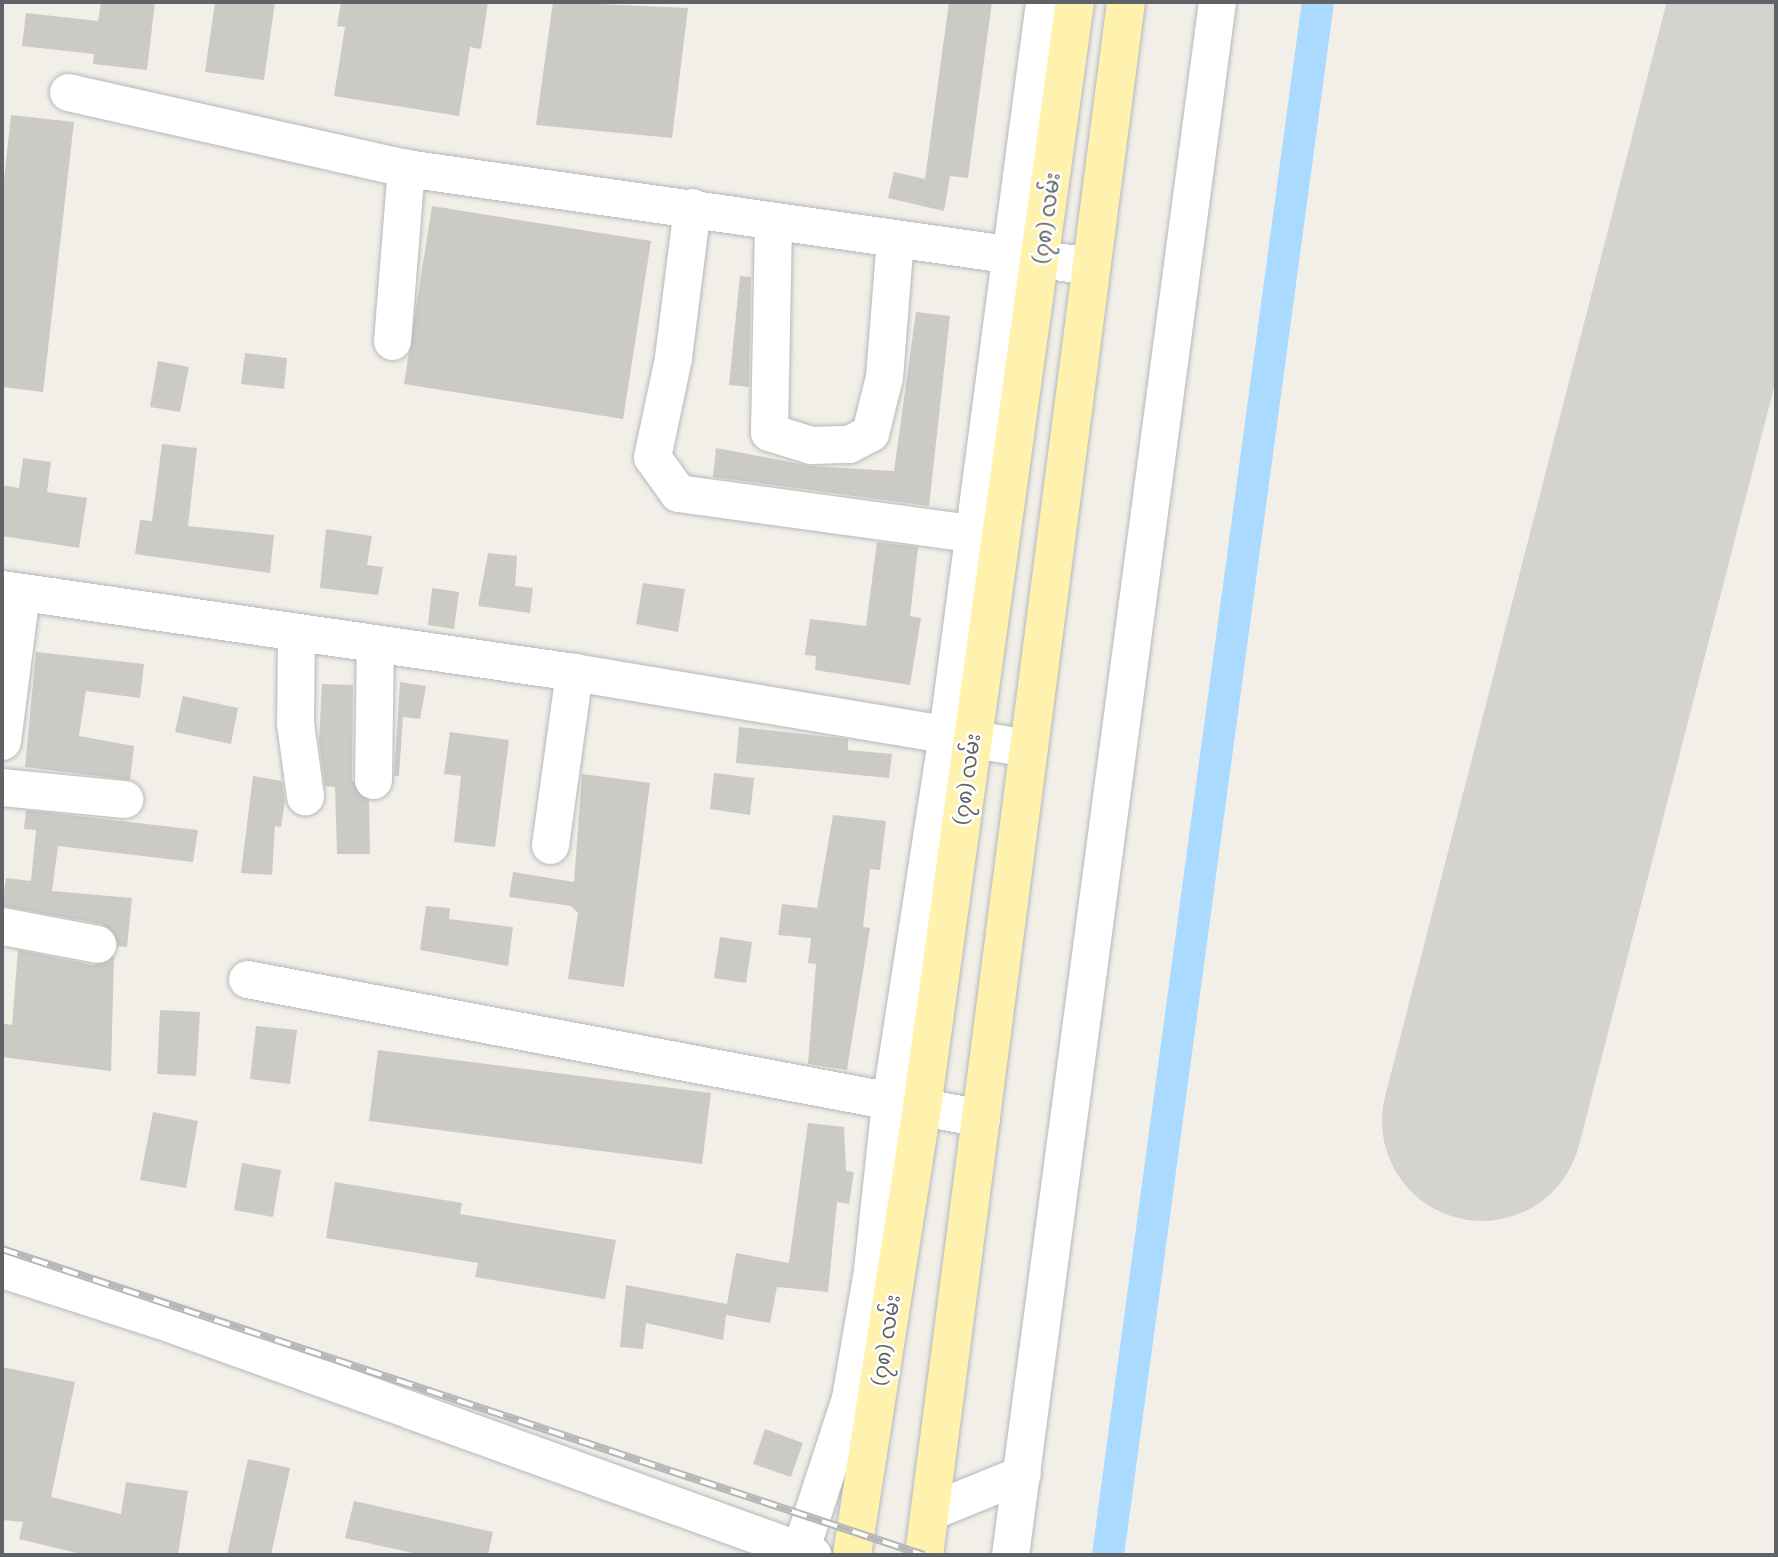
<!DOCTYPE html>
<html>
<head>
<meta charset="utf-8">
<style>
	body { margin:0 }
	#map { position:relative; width:1778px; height:1557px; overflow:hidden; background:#f1efe8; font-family:"Exo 2","Noto Sans Myanmar",sans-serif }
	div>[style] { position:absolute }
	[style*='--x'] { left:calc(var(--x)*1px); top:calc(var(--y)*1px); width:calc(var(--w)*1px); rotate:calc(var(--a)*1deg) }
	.canal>* { height:32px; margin:-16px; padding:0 16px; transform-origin:16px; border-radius:16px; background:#aadaff }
	.runway>* { height:200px; margin:-100px; padding:0 100px; transform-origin:100px; border-radius:100px; background:#d4d3d0 }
	.building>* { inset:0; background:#cccac5 }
	.roads { filter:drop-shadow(0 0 2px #b5b8bc) drop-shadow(0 0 2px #b5b8bc) }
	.minor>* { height:37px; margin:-18.5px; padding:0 18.5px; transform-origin:18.5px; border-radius:18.5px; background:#fff }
	.major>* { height:38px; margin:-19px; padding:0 19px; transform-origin:19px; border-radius:19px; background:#fff2af }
	.rail>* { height:8px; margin-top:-4px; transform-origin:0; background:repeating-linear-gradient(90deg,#fff 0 16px,#b6b7b8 0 32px); box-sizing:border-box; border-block:2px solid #b6b7b8 }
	span { translate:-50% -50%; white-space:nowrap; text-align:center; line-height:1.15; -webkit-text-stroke:5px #fff; paint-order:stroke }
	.street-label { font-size:21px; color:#5f6368 }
	.frame { position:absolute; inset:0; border:4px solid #5f6368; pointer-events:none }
</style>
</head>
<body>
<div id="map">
	<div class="canal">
		<i style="--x:1108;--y:1555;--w:1567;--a:-82.3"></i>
	</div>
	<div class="runway">
		<i style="--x:1482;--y:1121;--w:1155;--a:-75.57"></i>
	</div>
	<div class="building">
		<i style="clip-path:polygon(101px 2px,155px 2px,147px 70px,93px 64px,94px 54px,22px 46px,26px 13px,98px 21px)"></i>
		<i style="clip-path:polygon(215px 2px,275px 2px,264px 80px,205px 72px)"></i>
		<i style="clip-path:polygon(341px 2px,488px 2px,481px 49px,470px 47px,459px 116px,334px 96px,345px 27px,337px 26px)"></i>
		<i style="clip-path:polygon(553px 2px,688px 8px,672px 138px,536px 125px)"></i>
		<i style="clip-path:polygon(949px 2px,992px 2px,968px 178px,950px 176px,944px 211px,888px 198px,894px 172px,925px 179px)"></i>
		<i style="clip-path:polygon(11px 115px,74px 122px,43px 392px,2px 387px,2px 199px)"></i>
		<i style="clip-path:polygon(432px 206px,651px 241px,623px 419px,404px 384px)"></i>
		<i style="clip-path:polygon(740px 276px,751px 277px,749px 387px,729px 385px)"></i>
		<i style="clip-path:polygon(916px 312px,950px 316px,929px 506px,713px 477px,716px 448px,811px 466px,894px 471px)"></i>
		<i style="clip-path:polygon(245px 353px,287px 358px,284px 389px,241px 384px)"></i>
		<i style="clip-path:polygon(158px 361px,189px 367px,180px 412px,150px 407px)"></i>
		<i style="clip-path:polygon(162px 444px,197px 448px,188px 526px,274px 535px,270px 573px,135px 554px,140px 520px,152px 521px)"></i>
		<i style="clip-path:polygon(23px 458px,51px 462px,47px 492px,87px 498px,79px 548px,2px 536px,2px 485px,19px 488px)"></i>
		<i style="clip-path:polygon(326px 529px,372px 536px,367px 565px,383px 567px,378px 595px,320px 588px)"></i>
		<i style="clip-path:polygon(877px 542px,918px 547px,910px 616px,921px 618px,910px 685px,815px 670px,816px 656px,805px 655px,810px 619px,866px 626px)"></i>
		<i style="clip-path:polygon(488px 553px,517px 556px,515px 586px,533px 588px,530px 613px,478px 606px)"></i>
		<i style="clip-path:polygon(643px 583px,685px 589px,678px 632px,636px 624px)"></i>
		<i style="clip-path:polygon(432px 588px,459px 592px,454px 629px,428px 625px)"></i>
		<i style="clip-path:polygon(36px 652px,144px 664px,140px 698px,86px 691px,79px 736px,134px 746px,130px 780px,25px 767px)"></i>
		<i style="clip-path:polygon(400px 682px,426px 686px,420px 719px,403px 717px,399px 776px,394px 776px)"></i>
		<i style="clip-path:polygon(322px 684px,353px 685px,352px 780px,369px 800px,370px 854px,337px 854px,335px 787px,325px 786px,319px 742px)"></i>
		<i style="clip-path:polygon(183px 696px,238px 708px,231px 744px,175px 732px)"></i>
		<i style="clip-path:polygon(739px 727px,848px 739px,848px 750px,892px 754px,889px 778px,736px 763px)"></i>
		<i style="clip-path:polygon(450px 732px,509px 740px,495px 847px,454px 842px,461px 776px,444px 774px)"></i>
		<i style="clip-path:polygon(714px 773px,754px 778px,750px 815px,710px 809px)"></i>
		<i style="clip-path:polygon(582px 774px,650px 783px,624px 987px,568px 979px,578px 913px,571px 906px,509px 897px,513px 872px,574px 882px)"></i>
		<i style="clip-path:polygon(253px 776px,282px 781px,285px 801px,281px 827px,275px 826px,272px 875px,241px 873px)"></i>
		<i style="clip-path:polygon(26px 810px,198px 830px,193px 862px,58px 846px,52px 891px,132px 898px,127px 947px,118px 946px,102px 924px,2px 906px,6px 878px,31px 881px,36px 830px,24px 829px)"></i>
		<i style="clip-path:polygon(833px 815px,886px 821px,880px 870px,870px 869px,863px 927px,870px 928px,847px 1070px,808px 1064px,816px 964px,808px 963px,811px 938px,778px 935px,782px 904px,817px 908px)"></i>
		<i style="clip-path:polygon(426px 906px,450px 908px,449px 919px,513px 927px,508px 966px,420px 950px)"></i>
		<i style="clip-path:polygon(720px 937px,752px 942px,746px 983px,714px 978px)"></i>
		<i style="clip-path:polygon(18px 950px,93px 965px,114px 956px,111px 1071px,2px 1057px,2px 1023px,12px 1025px)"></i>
		<i style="clip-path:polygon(160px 1010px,200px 1012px,196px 1076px,157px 1074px)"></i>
		<i style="clip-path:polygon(256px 1026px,297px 1030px,290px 1084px,250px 1079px)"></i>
		<i style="clip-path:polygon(378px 1050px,711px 1093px,702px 1164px,369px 1121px)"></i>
		<i style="clip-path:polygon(153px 1112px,198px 1121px,186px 1188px,140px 1180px)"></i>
		<i style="clip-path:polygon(808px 1123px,844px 1127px,846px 1171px,854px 1172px,849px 1204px,837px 1202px,828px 1292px,777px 1287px,770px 1323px,726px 1315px,723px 1340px,646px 1323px,643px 1349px,620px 1347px,626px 1285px,727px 1304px,736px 1253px,789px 1263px)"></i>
		<i style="clip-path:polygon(242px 1163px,281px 1170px,273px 1217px,234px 1210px)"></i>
		<i style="clip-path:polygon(335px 1182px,462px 1203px,460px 1214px,616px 1240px,605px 1299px,475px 1277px,478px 1263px,326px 1238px)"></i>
		<i style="clip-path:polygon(2px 1367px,75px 1382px,51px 1497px,121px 1514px,126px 1482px,188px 1491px,178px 1555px,85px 1555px,19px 1539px,23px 1522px,2px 1520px)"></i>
		<i style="clip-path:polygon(765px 1429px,803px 1443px,791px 1477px,753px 1464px)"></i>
		<i style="clip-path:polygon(248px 1459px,290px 1468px,271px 1555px,227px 1555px)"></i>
		<i style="clip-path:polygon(354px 1501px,493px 1532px,488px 1555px,422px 1555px,345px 1538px)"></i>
	</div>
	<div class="roads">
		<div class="minor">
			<i style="--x:68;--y:92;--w:346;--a:12.7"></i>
			<i style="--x:406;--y:168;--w:691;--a:8.15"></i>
			<i style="--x:692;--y:207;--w:152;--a:97.2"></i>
			<i style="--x:673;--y:358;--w:101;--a:102"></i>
			<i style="--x:652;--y:457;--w:44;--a:54.2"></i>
			<i style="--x:678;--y:493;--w:323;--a:7.8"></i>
			<i style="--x:773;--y:223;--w:209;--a:91.1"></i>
			<i style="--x:769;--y:432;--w:44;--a:17.2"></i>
			<i style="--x:811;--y:445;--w:38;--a:-2"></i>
			<i style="--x:849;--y:444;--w:24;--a:-28"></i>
			<i style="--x:870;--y:433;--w:58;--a:-76"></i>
			<i style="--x:884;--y:377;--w:139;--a:-85.5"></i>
			<i style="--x:392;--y:341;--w:174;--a:-85.4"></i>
			<i style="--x:2;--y:589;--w:578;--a:8.26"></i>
			<i style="--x:574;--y:672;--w:461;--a:9.5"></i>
			<i style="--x:296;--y:632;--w:91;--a:90.6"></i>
			<i style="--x:295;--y:723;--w:74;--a:82.2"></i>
			<i style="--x:2;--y:741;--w:150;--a:-82.7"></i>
			<i style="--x:373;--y:780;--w:136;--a:-89.2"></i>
			<i style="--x:2;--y:787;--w:123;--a:5.6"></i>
			<i style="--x:550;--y:845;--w:175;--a:-82.1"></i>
			<i style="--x:2;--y:926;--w:97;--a:10.7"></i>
			<i style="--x:247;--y:979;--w:747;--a:10.72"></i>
			<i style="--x:2;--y:1269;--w:179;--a:17.9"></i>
			<i style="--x:172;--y:1324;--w:681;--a:19.82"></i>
			<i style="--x:931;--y:1511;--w:98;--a:-22.1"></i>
			<i style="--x:801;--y:1548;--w:158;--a:-71.9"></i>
			<i style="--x:850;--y:1398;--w:130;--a:-80.2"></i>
			<i style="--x:872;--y:1270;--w:169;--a:-83.9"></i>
			<i style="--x:890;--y:1102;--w:373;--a:-81.2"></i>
			<i style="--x:947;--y:733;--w:737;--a:-82.44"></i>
			<i style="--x:1010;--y:1555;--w:1567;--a:-82.41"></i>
		</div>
		<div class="major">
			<i style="--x:852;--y:1555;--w:453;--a:-81.1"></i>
			<i style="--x:922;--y:1107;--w:1116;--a:-82.12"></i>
			<i style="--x:924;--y:1555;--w:1566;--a:-82.59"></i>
		</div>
	</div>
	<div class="rail">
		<i style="--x:2;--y:1249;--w:971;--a:18.36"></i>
	</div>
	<div class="street-label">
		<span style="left:1046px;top:218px;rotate:-82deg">(၇၈) လမ်း</span>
		<span style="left:966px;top:779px;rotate:-82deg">(၇၈) လမ်း</span>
		<span style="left:885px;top:1340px;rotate:-81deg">(၇၈) လမ်း</span>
	</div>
	<div class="frame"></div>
</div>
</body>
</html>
